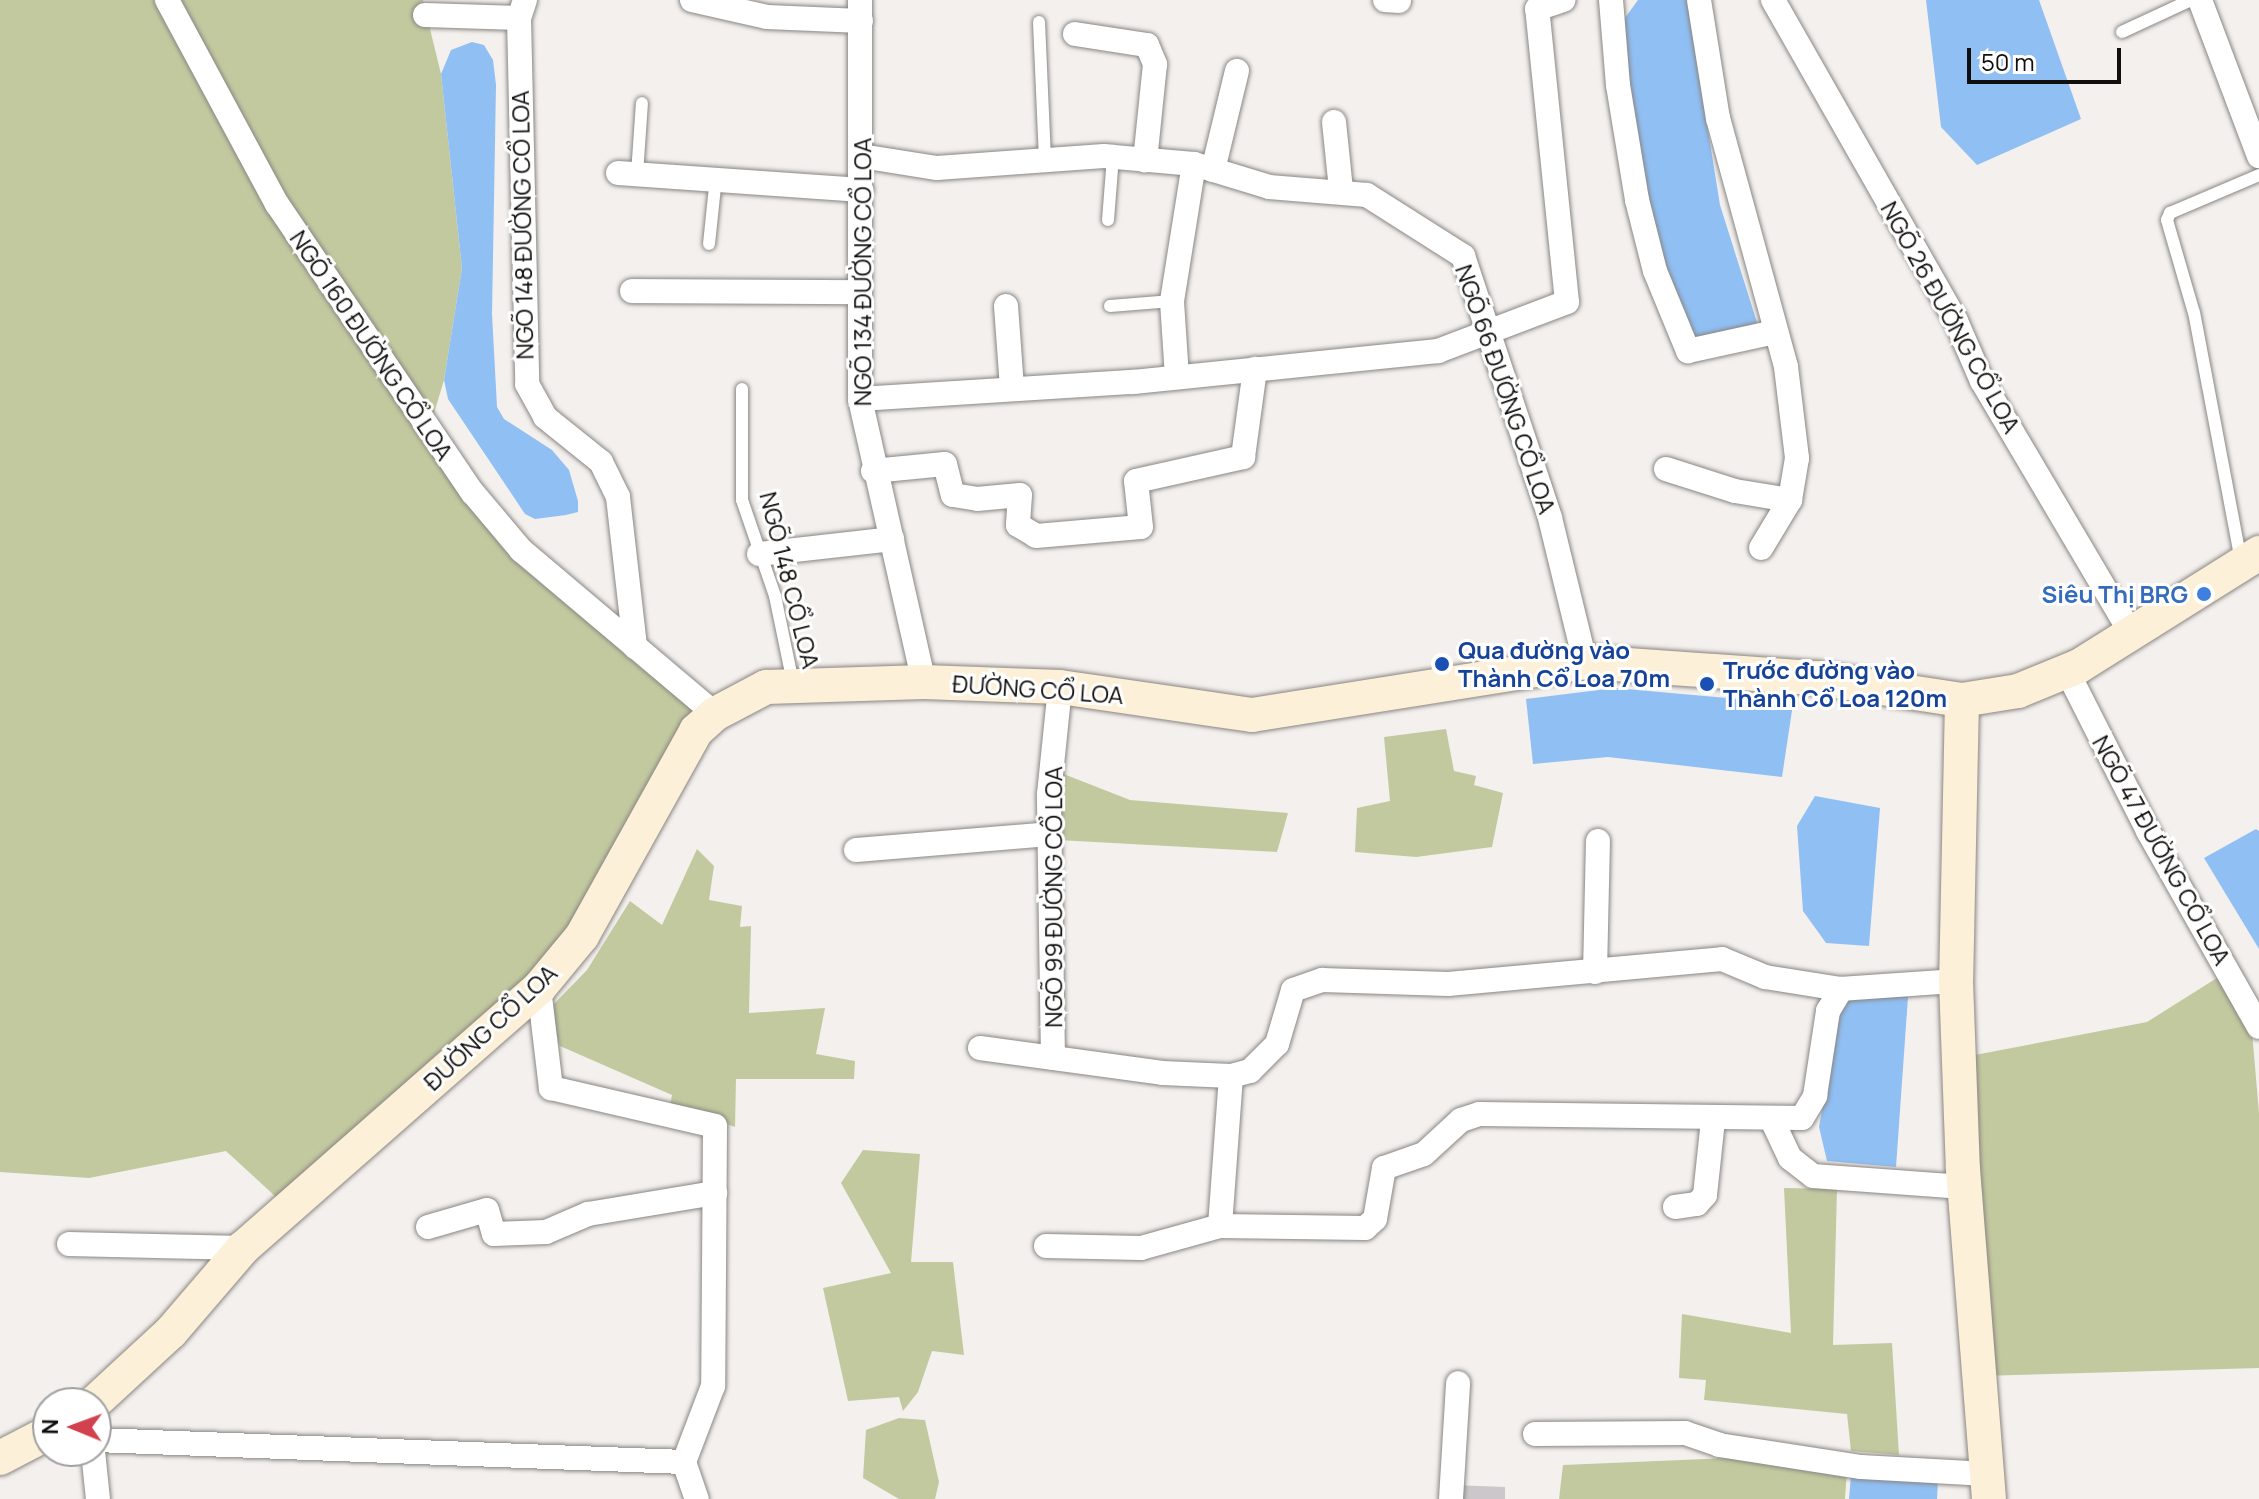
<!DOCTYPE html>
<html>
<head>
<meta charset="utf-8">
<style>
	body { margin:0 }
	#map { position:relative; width:2259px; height:1499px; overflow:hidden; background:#f4f0ed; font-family:Manrope,sans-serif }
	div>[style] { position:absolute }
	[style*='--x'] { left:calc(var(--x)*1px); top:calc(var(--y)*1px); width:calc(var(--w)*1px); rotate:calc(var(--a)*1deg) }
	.green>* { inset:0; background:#c3c99f }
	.water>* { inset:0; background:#90bff3 }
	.building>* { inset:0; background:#cbc7ca }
	.roads { filter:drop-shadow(0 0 2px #898683) drop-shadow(0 0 2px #898683) }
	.lane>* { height:12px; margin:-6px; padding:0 6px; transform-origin:6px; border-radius:6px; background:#fff }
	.street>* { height:24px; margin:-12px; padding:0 12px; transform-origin:12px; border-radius:12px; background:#fff }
	.secondary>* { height:34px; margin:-17px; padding:0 17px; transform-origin:17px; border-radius:17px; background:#fdf0d8 }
	.dots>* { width:22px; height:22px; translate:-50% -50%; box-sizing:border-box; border:4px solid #fff; border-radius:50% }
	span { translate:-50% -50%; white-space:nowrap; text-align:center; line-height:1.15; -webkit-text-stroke:6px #fff; paint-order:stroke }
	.street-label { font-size:24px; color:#110f0e }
	.shop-label { font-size:24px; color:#366cbe; font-weight:700 }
	.right { translate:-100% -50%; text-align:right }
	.transit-label { font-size:24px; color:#164399; font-weight:700 }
	.left { translate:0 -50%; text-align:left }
	.north { position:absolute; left:32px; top:1387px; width:80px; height:80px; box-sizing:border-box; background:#fff; border:2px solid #a09f9f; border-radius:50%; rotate:271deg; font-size:22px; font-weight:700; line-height:32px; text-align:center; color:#110f0e }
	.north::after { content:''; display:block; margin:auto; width:28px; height:36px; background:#d2424e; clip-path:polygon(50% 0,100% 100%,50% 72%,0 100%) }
	.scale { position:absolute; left:1967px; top:48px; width:154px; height:36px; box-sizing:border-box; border:4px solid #110f0e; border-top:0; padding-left:10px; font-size:24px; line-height:28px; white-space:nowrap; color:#110f0e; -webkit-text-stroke:6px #fff; paint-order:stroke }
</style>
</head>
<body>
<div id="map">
	<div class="green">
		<i style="clip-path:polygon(0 0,423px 0,441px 74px,462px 268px,444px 380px,429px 430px,521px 550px,715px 714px,582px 936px,288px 1208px,226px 1151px,89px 1178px,0 1172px)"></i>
		<i style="clip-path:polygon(1446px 729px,1454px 771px,1476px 776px,1474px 785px,1503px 793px,1492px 847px,1416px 857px,1355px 852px,1357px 808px,1390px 801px,1384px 737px)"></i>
		<i style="clip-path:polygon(1061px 773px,1130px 800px,1288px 813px,1277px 852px,1058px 840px)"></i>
		<i style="clip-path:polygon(697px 849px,714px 866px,709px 900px,742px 906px,740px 927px,751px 926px,749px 1013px,825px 1008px,816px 1054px,855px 1061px,854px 1079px,736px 1079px,735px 1127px,670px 1105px,672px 1095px,560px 1046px,548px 1010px,587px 970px,630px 901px,662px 925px)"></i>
		<i style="clip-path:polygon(2228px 971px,2250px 1008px,2259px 1113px,2259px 1368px,1979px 1376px,1959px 1058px,2147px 1022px)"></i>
		<i style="clip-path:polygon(863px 1150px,920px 1154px,911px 1262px,953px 1262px,964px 1355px,932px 1351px,918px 1392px,903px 1411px,899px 1397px,848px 1401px,823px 1288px,891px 1273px,841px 1183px)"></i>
		<i style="clip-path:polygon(1784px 1188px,1837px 1189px,1833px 1345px,1892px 1343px,1899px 1455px,1851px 1451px,1847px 1414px,1704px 1400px,1706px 1380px,1679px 1378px,1682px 1314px,1791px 1333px)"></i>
		<i style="clip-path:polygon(899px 1418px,925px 1420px,939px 1482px,935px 1499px,899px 1499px,863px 1478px,866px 1430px)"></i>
		<i style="clip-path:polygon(1728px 1458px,1847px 1469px,1845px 1499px,1559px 1499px,1563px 1465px)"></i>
	</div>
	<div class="water">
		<i style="clip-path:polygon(1638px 0,1687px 0,1720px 205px,1760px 332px,1693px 344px,1639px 189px,1622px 22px)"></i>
		<i style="clip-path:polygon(1926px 0,2039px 0,2081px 119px,1977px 165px,1941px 127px)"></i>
		<i style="clip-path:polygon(472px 42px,484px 45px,493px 60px,496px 85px,492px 314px,497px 407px,504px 419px,552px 450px,569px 470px,578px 501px,578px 512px,566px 515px,535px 519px,525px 514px,448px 399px,444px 380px,462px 268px,441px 74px,451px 50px)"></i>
		<i style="clip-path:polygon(1615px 688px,1793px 704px,1782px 777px,1608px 757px,1533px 764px,1526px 699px)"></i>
		<i style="clip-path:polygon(1815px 796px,1880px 808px,1869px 946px,1826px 943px,1803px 911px,1797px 826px)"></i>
		<i style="clip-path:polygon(2256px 829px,2259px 831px,2259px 949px,2204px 858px)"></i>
		<i style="clip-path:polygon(1853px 992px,1908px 997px,1896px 1167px,1827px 1161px,1819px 1127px,1841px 1002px)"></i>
		<i style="clip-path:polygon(1851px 1475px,1938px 1481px,1937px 1499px,1849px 1499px)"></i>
	</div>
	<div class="building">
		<i style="clip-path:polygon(1453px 1485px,1505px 1487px,1505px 1499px,1453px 1499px)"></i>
	</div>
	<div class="roads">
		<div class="lane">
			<i style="--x:1039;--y:22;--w:137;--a:87.5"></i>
			<i style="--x:2122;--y:32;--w:76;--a:-24.9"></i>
			<i style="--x:637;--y:174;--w:71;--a:-86"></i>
			<i style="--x:1108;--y:220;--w:63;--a:-85.5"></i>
			<i style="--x:709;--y:244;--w:67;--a:-84"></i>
			<i style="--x:1110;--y:306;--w:62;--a:-4.6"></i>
			<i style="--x:742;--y:389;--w:111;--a:90"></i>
			<i style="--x:742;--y:500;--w:102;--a:71"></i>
			<i style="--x:775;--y:596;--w:89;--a:78.3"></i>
			<i style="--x:2241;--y:561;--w:252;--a:-100.7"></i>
			<i style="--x:2194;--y:313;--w:97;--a:-106.2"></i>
			<i style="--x:2167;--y:220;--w:8;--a:-67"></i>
			<i style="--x:2170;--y:213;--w:97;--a:-23.1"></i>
		</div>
		<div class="street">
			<i style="--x:167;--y:0;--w:232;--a:61.7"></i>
			<i style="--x:277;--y:204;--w:349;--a:55.9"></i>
			<i style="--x:473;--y:493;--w:75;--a:49.9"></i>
			<i style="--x:521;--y:550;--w:254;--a:40.2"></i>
			<i style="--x:525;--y:0;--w:19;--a:108"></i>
			<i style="--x:519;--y:18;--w:366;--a:88.7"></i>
			<i style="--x:527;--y:384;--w:38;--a:61"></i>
			<i style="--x:545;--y:417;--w:72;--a:38.8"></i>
			<i style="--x:601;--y:462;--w:39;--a:64"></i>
			<i style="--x:618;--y:497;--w:151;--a:83.5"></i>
			<i style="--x:692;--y:0;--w:77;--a:12.8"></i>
			<i style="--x:767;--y:17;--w:94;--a:2.4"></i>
			<i style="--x:860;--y:0;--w:399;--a:90"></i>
			<i style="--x:860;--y:399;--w:290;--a:77.3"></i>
			<i style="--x:1385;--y:0;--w:14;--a:4"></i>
			<i style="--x:1611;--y:0;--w:85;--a:85.3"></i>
			<i style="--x:1618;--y:85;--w:117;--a:80.6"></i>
			<i style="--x:1637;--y:200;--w:73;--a:75.8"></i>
			<i style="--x:1655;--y:271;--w:87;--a:67.6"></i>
			<i style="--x:1688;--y:351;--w:89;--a:-12.3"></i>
			<i style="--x:1699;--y:0;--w:120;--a:80.9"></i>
			<i style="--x:1718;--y:118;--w:258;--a:74.7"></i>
			<i style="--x:1786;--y:367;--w:92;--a:83.1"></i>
			<i style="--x:1797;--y:458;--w:43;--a:99.5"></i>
			<i style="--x:1790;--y:500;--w:56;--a:121.1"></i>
			<i style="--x:1773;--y:0;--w:369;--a:60.3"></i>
			<i style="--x:1956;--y:321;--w:65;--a:66.6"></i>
			<i style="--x:1982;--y:381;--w:293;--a:59.4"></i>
			<i style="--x:2200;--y:0;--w:167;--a:69.3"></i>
			<i style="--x:425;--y:15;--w:94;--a:1.8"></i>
			<i style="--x:1075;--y:34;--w:73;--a:8.7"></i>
			<i style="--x:1147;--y:45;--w:21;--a:67"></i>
			<i style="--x:1155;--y:64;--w:97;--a:95.9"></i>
			<i style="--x:1334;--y:122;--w:68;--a:84.1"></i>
			<i style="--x:861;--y:156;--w:77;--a:9"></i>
			<i style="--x:937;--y:168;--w:167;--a:-4.1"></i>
			<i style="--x:1104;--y:156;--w:90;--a:5.1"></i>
			<i style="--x:1194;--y:164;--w:78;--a:17"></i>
			<i style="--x:1269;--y:187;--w:98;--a:4.7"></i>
			<i style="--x:1367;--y:195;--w:114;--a:32.4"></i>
			<i style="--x:1463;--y:256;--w:276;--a:71.6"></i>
			<i style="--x:1550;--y:518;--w:148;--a:76.3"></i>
			<i style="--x:1213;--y:170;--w:102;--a:-76.4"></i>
			<i style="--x:618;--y:173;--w:244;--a:4"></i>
			<i style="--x:632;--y:291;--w:228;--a:0.3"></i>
			<i style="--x:1006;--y:306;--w:81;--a:85.8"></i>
			<i style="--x:1177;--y:377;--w:76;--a:-93.8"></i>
			<i style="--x:1172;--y:301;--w:139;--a:-80.9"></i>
			<i style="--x:860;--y:399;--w:274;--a:-3.6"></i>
			<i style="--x:1133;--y:382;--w:307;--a:-5.8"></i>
			<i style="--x:1438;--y:351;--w:138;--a:-20.8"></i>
			<i style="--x:1567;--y:302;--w:295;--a:-95.8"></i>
			<i style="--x:1537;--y:9;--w:28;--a:-19"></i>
			<i style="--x:1666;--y:469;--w:72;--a:17.7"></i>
			<i style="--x:1735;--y:491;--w:56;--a:9.3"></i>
			<i style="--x:873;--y:471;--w:72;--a:-5.6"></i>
			<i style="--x:945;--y:464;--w:32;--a:76"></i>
			<i style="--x:953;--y:495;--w:24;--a:9"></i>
			<i style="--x:977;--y:499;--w:43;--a:-5.3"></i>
			<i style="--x:1020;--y:495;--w:30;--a:94"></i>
			<i style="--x:1018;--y:525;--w:21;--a:31"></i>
			<i style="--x:1036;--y:536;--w:105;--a:-4.9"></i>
			<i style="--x:1141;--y:527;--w:46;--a:-96.2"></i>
			<i style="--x:1136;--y:481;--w:110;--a:-12.6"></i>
			<i style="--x:1243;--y:457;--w:89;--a:-82.2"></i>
			<i style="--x:759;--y:554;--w:134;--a:-6.4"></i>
			<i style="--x:2067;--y:671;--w:179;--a:63.1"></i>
			<i style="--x:2148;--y:831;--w:225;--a:60.5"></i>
			<i style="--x:856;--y:850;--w:194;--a:-4.7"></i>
			<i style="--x:1595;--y:972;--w:131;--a:-88.7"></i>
			<i style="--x:539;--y:988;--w:101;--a:83.2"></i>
			<i style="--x:551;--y:1088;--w:168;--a:13"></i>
			<i style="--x:715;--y:1126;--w:260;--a:90.4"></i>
			<i style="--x:713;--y:1386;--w:81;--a:110.9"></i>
			<i style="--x:684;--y:1462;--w:39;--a:71"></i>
			<i style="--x:980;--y:1048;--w:184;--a:7.8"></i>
			<i style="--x:1162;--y:1073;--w:69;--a:2.5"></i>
			<i style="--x:1231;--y:1076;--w:20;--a:-15"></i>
			<i style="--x:1250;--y:1071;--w:38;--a:-45"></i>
			<i style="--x:1277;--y:1044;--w:56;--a:-73.5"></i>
			<i style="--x:1293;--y:990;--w:31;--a:-19"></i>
			<i style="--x:1322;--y:980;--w:126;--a:1.8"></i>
			<i style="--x:1448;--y:984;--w:275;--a:-5.2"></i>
			<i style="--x:1722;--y:959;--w:47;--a:22.7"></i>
			<i style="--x:1765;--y:977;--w:77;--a:9"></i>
			<i style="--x:1053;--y:1058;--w:264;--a:-90.9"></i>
			<i style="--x:1049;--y:794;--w:108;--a:-84.1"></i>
			<i style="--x:1772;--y:1120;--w:42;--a:64.7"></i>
			<i style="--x:1790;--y:1158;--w:29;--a:38"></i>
			<i style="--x:1813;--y:1176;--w:151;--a:4.2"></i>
			<i style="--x:1675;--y:1207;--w:22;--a:-8"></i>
			<i style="--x:1697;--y:1204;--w:12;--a:-48"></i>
			<i style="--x:1705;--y:1195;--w:75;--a:-83.9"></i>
			<i style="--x:1220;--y:1226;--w:150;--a:-85.8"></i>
			<i style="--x:428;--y:1227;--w:61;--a:-16.1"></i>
			<i style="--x:487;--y:1210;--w:25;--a:74"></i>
			<i style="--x:494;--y:1234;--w:52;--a:-2.2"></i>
			<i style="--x:546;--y:1232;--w:46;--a:-23.2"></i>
			<i style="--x:588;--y:1214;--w:129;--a:-9.4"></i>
			<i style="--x:69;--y:1244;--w:174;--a:1.3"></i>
			<i style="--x:1046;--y:1246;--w:95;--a:1.2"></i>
			<i style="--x:1141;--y:1248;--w:82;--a:-15.6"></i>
			<i style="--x:1220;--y:1226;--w:145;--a:0.8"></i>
			<i style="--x:1365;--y:1228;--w:13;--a:-42"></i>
			<i style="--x:1375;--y:1219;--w:52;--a:-80"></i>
			<i style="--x:1384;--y:1168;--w:42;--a:-19.3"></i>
			<i style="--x:1424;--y:1154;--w:50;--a:-42.6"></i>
			<i style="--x:1461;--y:1120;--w:19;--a:-18"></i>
			<i style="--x:1479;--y:1114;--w:323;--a:0.7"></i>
			<i style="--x:1802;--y:1118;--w:26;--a:-59"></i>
			<i style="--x:1815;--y:1096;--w:86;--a:-81.3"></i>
			<i style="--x:1828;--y:1011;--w:26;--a:-59"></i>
			<i style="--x:1841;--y:989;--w:115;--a:-4"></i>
			<i style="--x:1535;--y:1434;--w:150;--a:-0.4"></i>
			<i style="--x:1685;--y:1433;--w:36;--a:19"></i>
			<i style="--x:1719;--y:1445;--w:144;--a:8.8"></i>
			<i style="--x:1861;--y:1467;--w:126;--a:3.2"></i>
			<i style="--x:96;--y:1440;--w:588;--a:2.14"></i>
			<i style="--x:93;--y:1451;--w:48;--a:84.1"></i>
			<i style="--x:1451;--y:1499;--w:116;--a:-86.5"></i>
		</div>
		<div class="secondary">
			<i style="--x:1962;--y:700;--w:281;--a:91.2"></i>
			<i style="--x:1956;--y:981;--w:188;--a:87.9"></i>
			<i style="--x:1963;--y:1169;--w:331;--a:85.5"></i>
			<i style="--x:94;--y:1403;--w:105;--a:-42.7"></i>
			<i style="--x:171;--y:1332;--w:111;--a:-49.4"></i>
			<i style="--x:243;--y:1248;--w:394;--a:-41.3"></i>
			<i style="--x:539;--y:988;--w:67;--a:-50.4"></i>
			<i style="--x:582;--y:936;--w:235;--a:-60.9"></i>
			<i style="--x:696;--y:731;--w:25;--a:-42"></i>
			<i style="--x:715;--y:714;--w:58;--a:-27.9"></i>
			<i style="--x:766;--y:687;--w:158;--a:-1.8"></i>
			<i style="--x:924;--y:682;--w:136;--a:2.1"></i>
			<i style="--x:1060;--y:687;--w:194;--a:8.3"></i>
			<i style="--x:1252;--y:715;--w:337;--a:-9"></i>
			<i style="--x:1585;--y:662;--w:232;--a:4"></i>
			<i style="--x:1816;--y:678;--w:148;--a:8.6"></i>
			<i style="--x:1962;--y:700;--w:57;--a:-9.1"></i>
			<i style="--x:2018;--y:691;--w:66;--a:-22.3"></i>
			<i style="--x:2079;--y:666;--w:213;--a:-32.1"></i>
			<i style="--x:0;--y:1458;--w:54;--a:-27.5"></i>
		</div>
	</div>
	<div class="dots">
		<i style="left:2204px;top:594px;background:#3f7fe0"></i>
		<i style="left:1442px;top:664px;background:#1a4fb4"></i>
		<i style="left:1707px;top:684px;background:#1a4fb4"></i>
	</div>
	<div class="street-label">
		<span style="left:522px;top:225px;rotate:-91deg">NGÕ 148 ĐƯỜNG CỔ LOA</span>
		<span style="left:862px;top:272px;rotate:-90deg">NGÕ 134 ĐƯỜNG CỔ LOA</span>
		<span style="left:1951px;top:317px;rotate:61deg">NGÕ 26 ĐƯỜNG CỔ LOA</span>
		<span style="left:372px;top:345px;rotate:56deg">NGÕ 160 ĐƯỜNG CỔ LOA</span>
		<span style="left:1506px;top:389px;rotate:71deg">NGÕ 66 ĐƯỜNG CỔ LOA</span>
		<span style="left:790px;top:580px;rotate:76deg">NGÕ 148 CỔ LOA</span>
		<span style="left:1038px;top:689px;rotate:4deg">ĐƯỜNG CỔ LOA</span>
		<span style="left:2162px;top:850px;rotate:61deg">NGÕ 47 ĐƯỜNG CỔ LOA</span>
		<span style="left:1053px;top:897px;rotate:-90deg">NGÕ 99 ĐƯỜNG CỔ LOA</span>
		<span style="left:490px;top:1027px;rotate:-43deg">ĐƯỜNG CỔ LOA</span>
	</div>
	<div class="shop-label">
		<span class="right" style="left:2188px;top:594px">Siêu Thị BRG</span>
	</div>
	<div class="transit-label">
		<span class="left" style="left:1458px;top:664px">Qua đường vào<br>Thành Cổ Loa 70m</span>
		<span class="left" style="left:1723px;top:684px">Trước đường vào<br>Thành Cổ Loa 120m</span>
	</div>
	<div class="north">N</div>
	<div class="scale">50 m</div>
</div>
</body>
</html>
